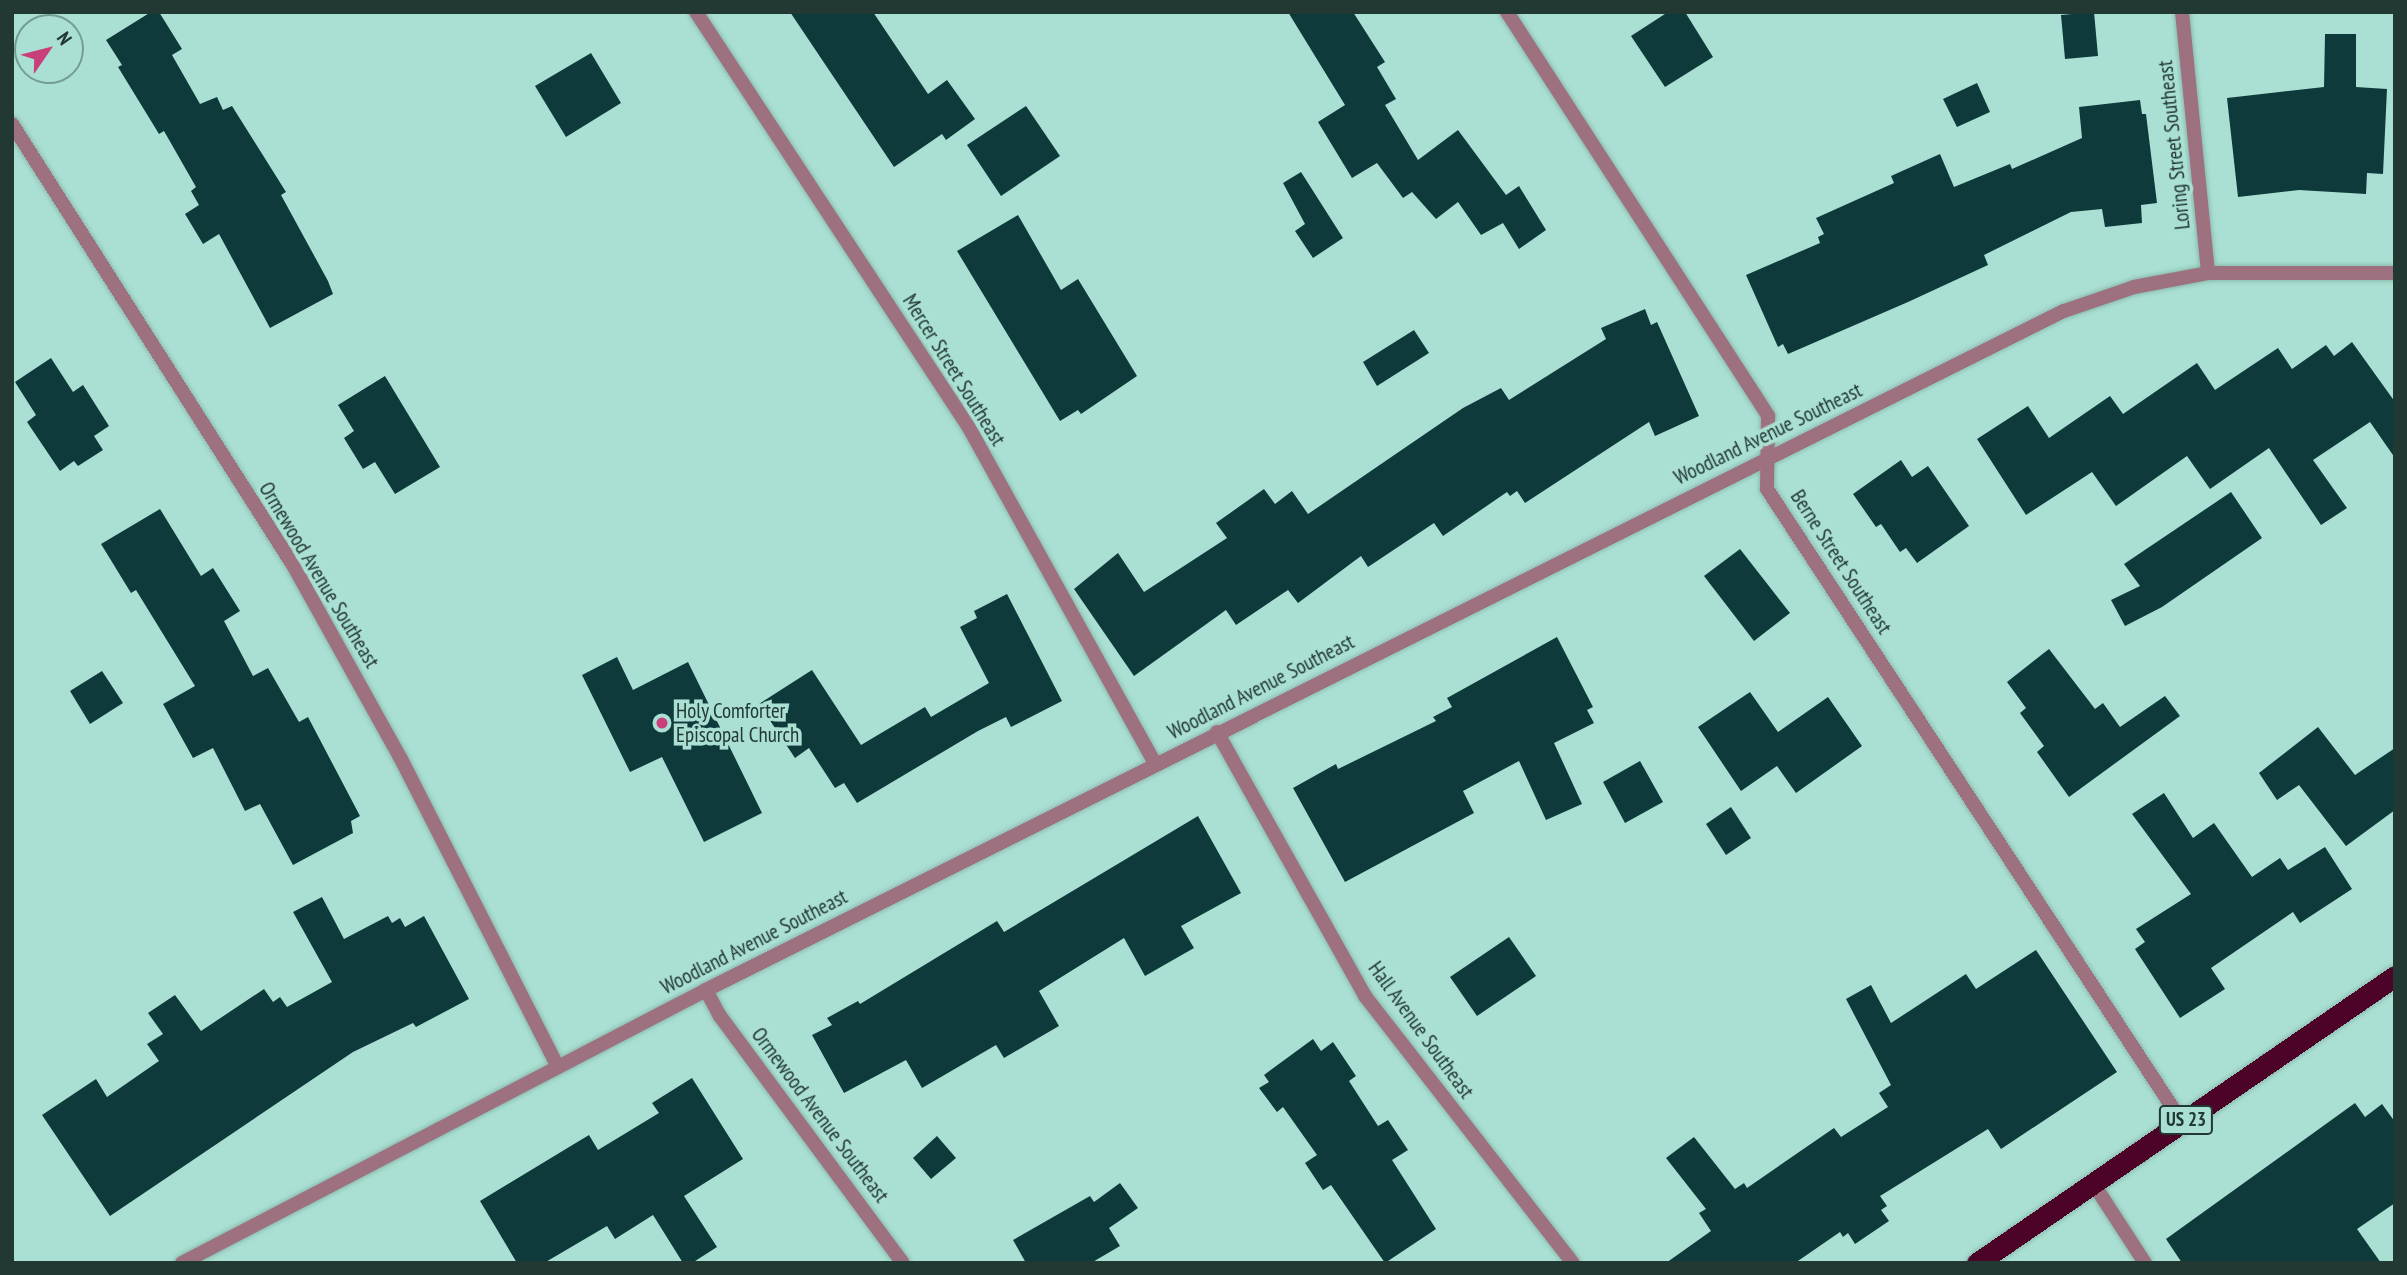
<!DOCTYPE html>
<html>
<head>
<meta charset="utf-8">
<style>
	body { margin:0 }
	#map { position:relative; width:2407px; height:1275px; overflow:hidden; background:#aae0d3; font-family:"PT Sans Narrow",sans-serif }
	div>[style] { position:absolute }
	[style*='--x'] { left:calc(var(--x)*1px); top:calc(var(--y)*1px); width:calc(var(--w)*1px); rotate:calc(var(--a)*1deg) }
	.building>* { inset:0; background:#0e3a3b }
	.roads { filter:drop-shadow(0 0 2px #8cbbb0) drop-shadow(0 0 2px #8cbbb0) }
	.street>* { height:14px; margin:-7px; padding:0 7px; transform-origin:7px; border-radius:7px; background:#9e7180 }
	.highway>* { height:21px; margin:-10.5px; padding:0 10.5px; transform-origin:10.5px; border-radius:10.5px; background:#4c0327 }
	.dots>* { width:19px; height:19px; translate:-50% -50%; box-sizing:border-box; border:4px solid #aae0d3; border-radius:50% }
	span { translate:-50% -50%; white-space:nowrap; text-align:center; line-height:1.15; -webkit-text-stroke:7px #aae0d3; paint-order:stroke }
	.shield-label span { padding:2px 5px; background:#aae0d3; border:2px solid; border-radius:5px; -webkit-text-stroke-width:0 }
	.shield-label { font-size:19px; color:#223833; font-weight:700 }
	.street-label { font-size:21px; color:#223833 }
	.poi-label { font-size:21px; color:#223833 }
	.left { translate:0 -50%; text-align:left }
	.frame { position:absolute; inset:0; border:14px solid #223833; pointer-events:none }
	.north { position:absolute; left:14px; top:14px; width:70px; height:70px; box-sizing:border-box; background:#aae0d3; border:2px solid #749d93; border-radius:50%; rotate:55deg; font-size:19px; font-weight:700; line-height:28px; text-align:center; color:#223833 }
	.north::after { content:''; display:block; margin:auto; width:24px; height:32px; background:#c83f79; clip-path:polygon(50% 0,100% 100%,50% 72%,0 100%) }
</style>
</head>
<body>
<div id="map">
	<div class="building">
		<i style="clip-path:polygon(151px 12px,159px 12px,182px 49px,172px 55px,200px 104px,217px 97px,223px 110px,232px 106px,286px 192px,281px 195px,328px 281px,333px 294px,270px 328px,219px 234px,203px 244px,185px 214px,199px 205px,191px 191px,196px 187px,164px 131px,159px 134px,118px 67px,122px 65px,106px 40px)"></i>
		<i style="clip-path:polygon(790px 12px,873px 12px,928px 94px,947px 80px,975px 119px,946px 140px,942px 134px,894px 167px)"></i>
		<i style="clip-path:polygon(1288px 12px,1353px 12px,1385px 62px,1377px 67px,1396px 99px,1385px 105px,1418px 160px,1458px 130px,1506px 195px,1519px 186px,1546px 230px,1519px 249px,1503px 223px,1481px 235px,1458px 202px,1436px 219px,1412px 192px,1403px 198px,1377px 163px,1352px 178px,1318px 122px,1345px 105px)"></i>
		<i style="clip-path:polygon(1668px 12px,1685px 12px,1713px 57px,1665px 87px,1631px 36px)"></i>
		<i style="clip-path:polygon(2094px 12px,2098px 56px,2065px 59px,2061px 15px)"></i>
		<i style="clip-path:polygon(2325px 34px,2356px 34px,2356px 87px,2387px 89px,2383px 174px,2367px 173px,2366px 194px,2299px 190px,2238px 197px,2227px 98px,2324px 87px)"></i>
		<i style="clip-path:polygon(591px 53px,621px 103px,566px 137px,535px 86px)"></i>
		<i style="clip-path:polygon(1977px 83px,1990px 112px,1957px 127px,1943px 99px)"></i>
		<i style="clip-path:polygon(2140px 100px,2142px 114px,2146px 114px,2157px 203px,2141px 205px,2142px 223px,2105px 227px,2102px 209px,2071px 212px,1984px 255px,1988px 265px,1908px 302px,1788px 354px,1783px 344px,1778px 347px,1746px 275px,1820px 243px,1818px 237px,1824px 234px,1816px 218px,1894px 183px,1891px 176px,1940px 154px,1954px 187px,2010px 164px,2012px 169px,2082px 138px,2079px 107px)"></i>
		<i style="clip-path:polygon(1026px 106px,1060px 156px,1001px 196px,967px 145px)"></i>
		<i style="clip-path:polygon(1301px 172px,1343px 238px,1313px 258px,1295px 231px,1305px 224px,1283px 183px)"></i>
		<i style="clip-path:polygon(1018px 215px,1061px 290px,1078px 279px,1137px 376px,1081px 414px,1078px 410px,1060px 421px,957px 251px)"></i>
		<i style="clip-path:polygon(1645px 309px,1651px 325px,1657px 322px,1699px 416px,1655px 436px,1649px 422px,1525px 503px,1517px 491px,1510px 496px,1507px 492px,1443px 536px,1434px 523px,1368px 567px,1361px 556px,1298px 603px,1288px 590px,1236px 625px,1226px 610px,1134px 676px,1074px 589px,1118px 553px,1144px 592px,1227px 538px,1216px 523px,1264px 489px,1275px 504px,1292px 491px,1308px 514px,1463px 408px,1501px 388px,1509px 400px,1606px 339px,1601px 328px)"></i>
		<i style="clip-path:polygon(1414px 330px,1429px 353px,1377px 386px,1363px 362px)"></i>
		<i style="clip-path:polygon(2352px 342px,2395px 402px,2395px 458px,2370px 422px,2313px 460px,2347px 508px,2321px 525px,2269px 448px,2210px 489px,2187px 456px,2116px 506px,2092px 472px,2026px 515px,1977px 439px,2028px 406px,2049px 438px,2110px 396px,2123px 414px,2197px 363px,2215px 390px,2278px 348px,2292px 369px,2326px 345px,2334px 356px)"></i>
		<i style="clip-path:polygon(51px 358px,73px 392px,83px 385px,109px 426px,94px 436px,103px 450px,78px 466px,74px 461px,60px 471px,27px 422px,36px 415px,15px 382px)"></i>
		<i style="clip-path:polygon(385px 376px,440px 467px,395px 494px,375px 462px,363px 469px,344px 438px,354px 431px,338px 405px)"></i>
		<i style="clip-path:polygon(1901px 460px,1912px 477px,1928px 466px,1969px 526px,1917px 563px,1906px 548px,1900px 552px,1881px 524px,1876px 527px,1853px 494px)"></i>
		<i style="clip-path:polygon(2231px 492px,2262px 538px,2162px 607px,2125px 626px,2111px 600px,2140px 586px,2124px 564px)"></i>
		<i style="clip-path:polygon(160px 509px,201px 576px,213px 568px,240px 611px,224px 621px,253px 676px,268px 668px,299px 722px,308px 717px,360px 816px,351px 821px,353px 833px,293px 865px,260px 804px,245px 811px,213px 748px,193px 758px,163px 704px,195px 686px,136px 590px,131px 593px,101px 544px)"></i>
		<i style="clip-path:polygon(1740px 549px,1790px 613px,1754px 641px,1704px 576px)"></i>
		<i style="clip-path:polygon(1007px 594px,1062px 701px,1011px 727px,1006px 717px,978px 731px,857px 803px,844px 783px,835px 788px,809px 748px,795px 758px,759px 704px,812px 670px,861px 745px,925px 707px,931px 717px,989px 683px,960px 627px,977px 618px,974px 611px)"></i>
		<i style="clip-path:polygon(1557px 637px,1593px 707px,1587px 710px,1594px 723px,1554px 743px,1582px 804px,1546px 820px,1519px 761px,1463px 791px,1474px 813px,1345px 882px,1293px 788px,1336px 764px,1338px 769px,1436px 721px,1433px 717px,1452px 707px,1447px 698px)"></i>
		<i style="clip-path:polygon(2049px 649px,2095px 709px,2103px 703px,2120px 727px,2165px 696px,2180px 716px,2069px 797px,2037px 752px,2044px 746px,2020px 713px,2026px 708px,2007px 682px)"></i>
		<i style="clip-path:polygon(617px 657px,633px 690px,688px 662px,762px 813px,704px 842px,662px 757px,630px 772px,582px 675px)"></i>
		<i style="clip-path:polygon(102px 671px,123px 703px,90px 724px,70px 691px)"></i>
		<i style="clip-path:polygon(1750px 692px,1778px 732px,1828px 697px,1862px 746px,1796px 793px,1777px 766px,1741px 791px,1698px 727px)"></i>
		<i style="clip-path:polygon(2318px 727px,2355px 775px,2395px 748px,2395px 810px,2346px 846px,2299px 785px,2277px 800px,2259px 773px)"></i>
		<i style="clip-path:polygon(1640px 761px,1663px 802px,1625px 823px,1603px 782px)"></i>
		<i style="clip-path:polygon(2164px 793px,2193px 838px,2214px 823px,2252px 877px,2280px 858px,2288px 870px,2325px 847px,2352px 889px,2300px 923px,2293px 912px,2211px 968px,2225px 989px,2180px 1018px,2135px 949px,2145px 942px,2136px 929px,2191px 894px,2132px 814px)"></i>
		<i style="clip-path:polygon(1731px 807px,1751px 838px,1726px 855px,1706px 824px)"></i>
		<i style="clip-path:polygon(1198px 816px,1241px 893px,1181px 926px,1194px 948px,1145px 976px,1124px 938px,1039px 991px,1059px 1026px,1004px 1058px,996px 1045px,922px 1088px,906px 1060px,844px 1093px,812px 1035px,832px 1025px,827px 1018px,858px 1001px,860px 1004px,997px 921px,1004px 932px)"></i>
		<i style="clip-path:polygon(322px 897px,344px 939px,388px 916px,392px 923px,400px 918px,405px 927px,424px 916px,469px 999px,416px 1027px,413px 1023px,353px 1052px,110px 1216px,42px 1115px,96px 1079px,107px 1097px,159px 1061px,147px 1044px,163px 1034px,148px 1013px,175px 995px,201px 1031px,264px 989px,273px 1002px,280px 997px,287px 1007px,332px 982px,293px 912px)"></i>
		<i style="clip-path:polygon(1509px 937px,1536px 976px,1477px 1016px,1450px 977px)"></i>
		<i style="clip-path:polygon(2036px 950px,2117px 1072px,2001px 1149px,1988px 1129px,1880px 1196px,1887px 1206px,1881px 1210px,1889px 1221px,1855px 1244px,1848px 1233px,1843px 1237px,1840px 1232px,1795px 1263px,1666px 1263px,1711px 1231px,1699px 1213px,1706px 1209px,1666px 1158px,1694px 1137px,1735px 1189px,1744px 1183px,1747px 1188px,1834px 1128px,1841px 1137px,1888px 1107px,1879px 1093px,1891px 1085px,1846px 999px,1871px 985px,1891px 1023px,1966px 974px,1976px 989px)"></i>
		<i style="clip-path:polygon(1313px 1039px,1321px 1051px,1333px 1042px,1356px 1076px,1349px 1081px,1378px 1126px,1388px 1120px,1408px 1150px,1392px 1160px,1436px 1229px,1385px 1263px,1331px 1185px,1323px 1190px,1305px 1163px,1317px 1155px,1283px 1107px,1277px 1112px,1259px 1088px,1269px 1082px,1264px 1075px)"></i>
		<i style="clip-path:polygon(692px 1078px,743px 1159px,684px 1196px,717px 1247px,692px 1263px,683px 1263px,653px 1215px,615px 1239px,607px 1226px,544px 1263px,517px 1263px,480px 1201px,589px 1135px,598px 1150px,659px 1113px,652px 1103px)"></i>
		<i style="clip-path:polygon(2355px 1103px,2365px 1117px,2382px 1104px,2395px 1122px,2395px 1203px,2357px 1229px,2381px 1263px,2182px 1263px,2166px 1239px)"></i>
		<i style="clip-path:polygon(937px 1136px,956px 1158px,931px 1179px,913px 1158px)"></i>
		<i style="clip-path:polygon(1120px 1183px,1138px 1208px,1109px 1228px,1120px 1246px,1091px 1263px,1026px 1263px,1013px 1240px,1090px 1196px,1094px 1202px)"></i>
	</div>
	<div class="roads">
		<div class="street">
			<i style="--x:696;--y:12;--w:495;--a:56.7"></i>
			<i style="--x:968;--y:426;--w:385;--a:61"></i>
			<i style="--x:1507;--y:12;--w:481;--a:57.1"></i>
			<i style="--x:1768;--y:416;--w:73;--a:90.8"></i>
			<i style="--x:1767;--y:489;--w:757;--a:56.75"></i>
			<i style="--x:2182;--y:12;--w:262;--a:84.3"></i>
			<i style="--x:12;--y:124;--w:523;--a:57.5"></i>
			<i style="--x:293;--y:565;--w:222;--a:60.9"></i>
			<i style="--x:401;--y:759;--w:343;--a:63"></i>
			<i style="--x:1217;--y:732;--w:303;--a:60.7"></i>
			<i style="--x:1365;--y:996;--w:338;--a:52.1"></i>
			<i style="--x:706;--y:990;--w:30;--a:62"></i>
			<i style="--x:720;--y:1016;--w:307;--a:53.5"></i>
			<i style="--x:2093;--y:1183;--w:95;--a:57"></i>
			<i style="--x:182;--y:1263;--w:591;--a:-27.52"></i>
			<i style="--x:706;--y:990;--w:1518;--a:-26.57"></i>
			<i style="--x:2064;--y:311;--w:74;--a:-18.9"></i>
			<i style="--x:2134;--y:287;--w:75;--a:-10.7"></i>
			<i style="--x:2208;--y:273;--w:187;--a:0"></i>
		</div>
		<div class="highway">
			<i style="--x:1977;--y:1263;--w:507;--a:-34.47"></i>
		</div>
	</div>
	<div class="dots">
		<i style="left:662px;top:723px;background:#c83f79"></i>
	</div>
	<div class="shield-label">
		<span style="left:2186px;top:1120px">US 23</span>
	</div>
	<div class="street-label">
		<span style="left:2174px;top:145px;rotate:-96deg">Loring Street Southeast</span>
		<span style="left:954px;top:370px;rotate:58deg">Mercer Street Southeast</span>
		<span style="left:1768px;top:434px;rotate:-26deg">Woodland Avenue Southeast</span>
		<span style="left:1841px;top:562px;rotate:57deg">Berne Street Southeast</span>
		<span style="left:319px;top:575px;rotate:59deg">Ormewood Avenue Southeast</span>
		<span style="left:1261px;top:687px;rotate:-27deg">Woodland Avenue Southeast</span>
		<span style="left:754px;top:942px;rotate:-27deg">Woodland Avenue Southeast</span>
		<span style="left:1421px;top:1030px;rotate:54deg">Hall Avenue Southeast</span>
		<span style="left:820px;top:1115px;rotate:53deg">Ormewood Avenue Southeast</span>
	</div>
	<div class="poi-label">
		<span class="left" style="left:676px;top:723px">Holy Comforter<br>Episcopal Church</span>
	</div>
	<div class="frame"></div>
	<div class="north">N</div>
</div>
</body>
</html>
